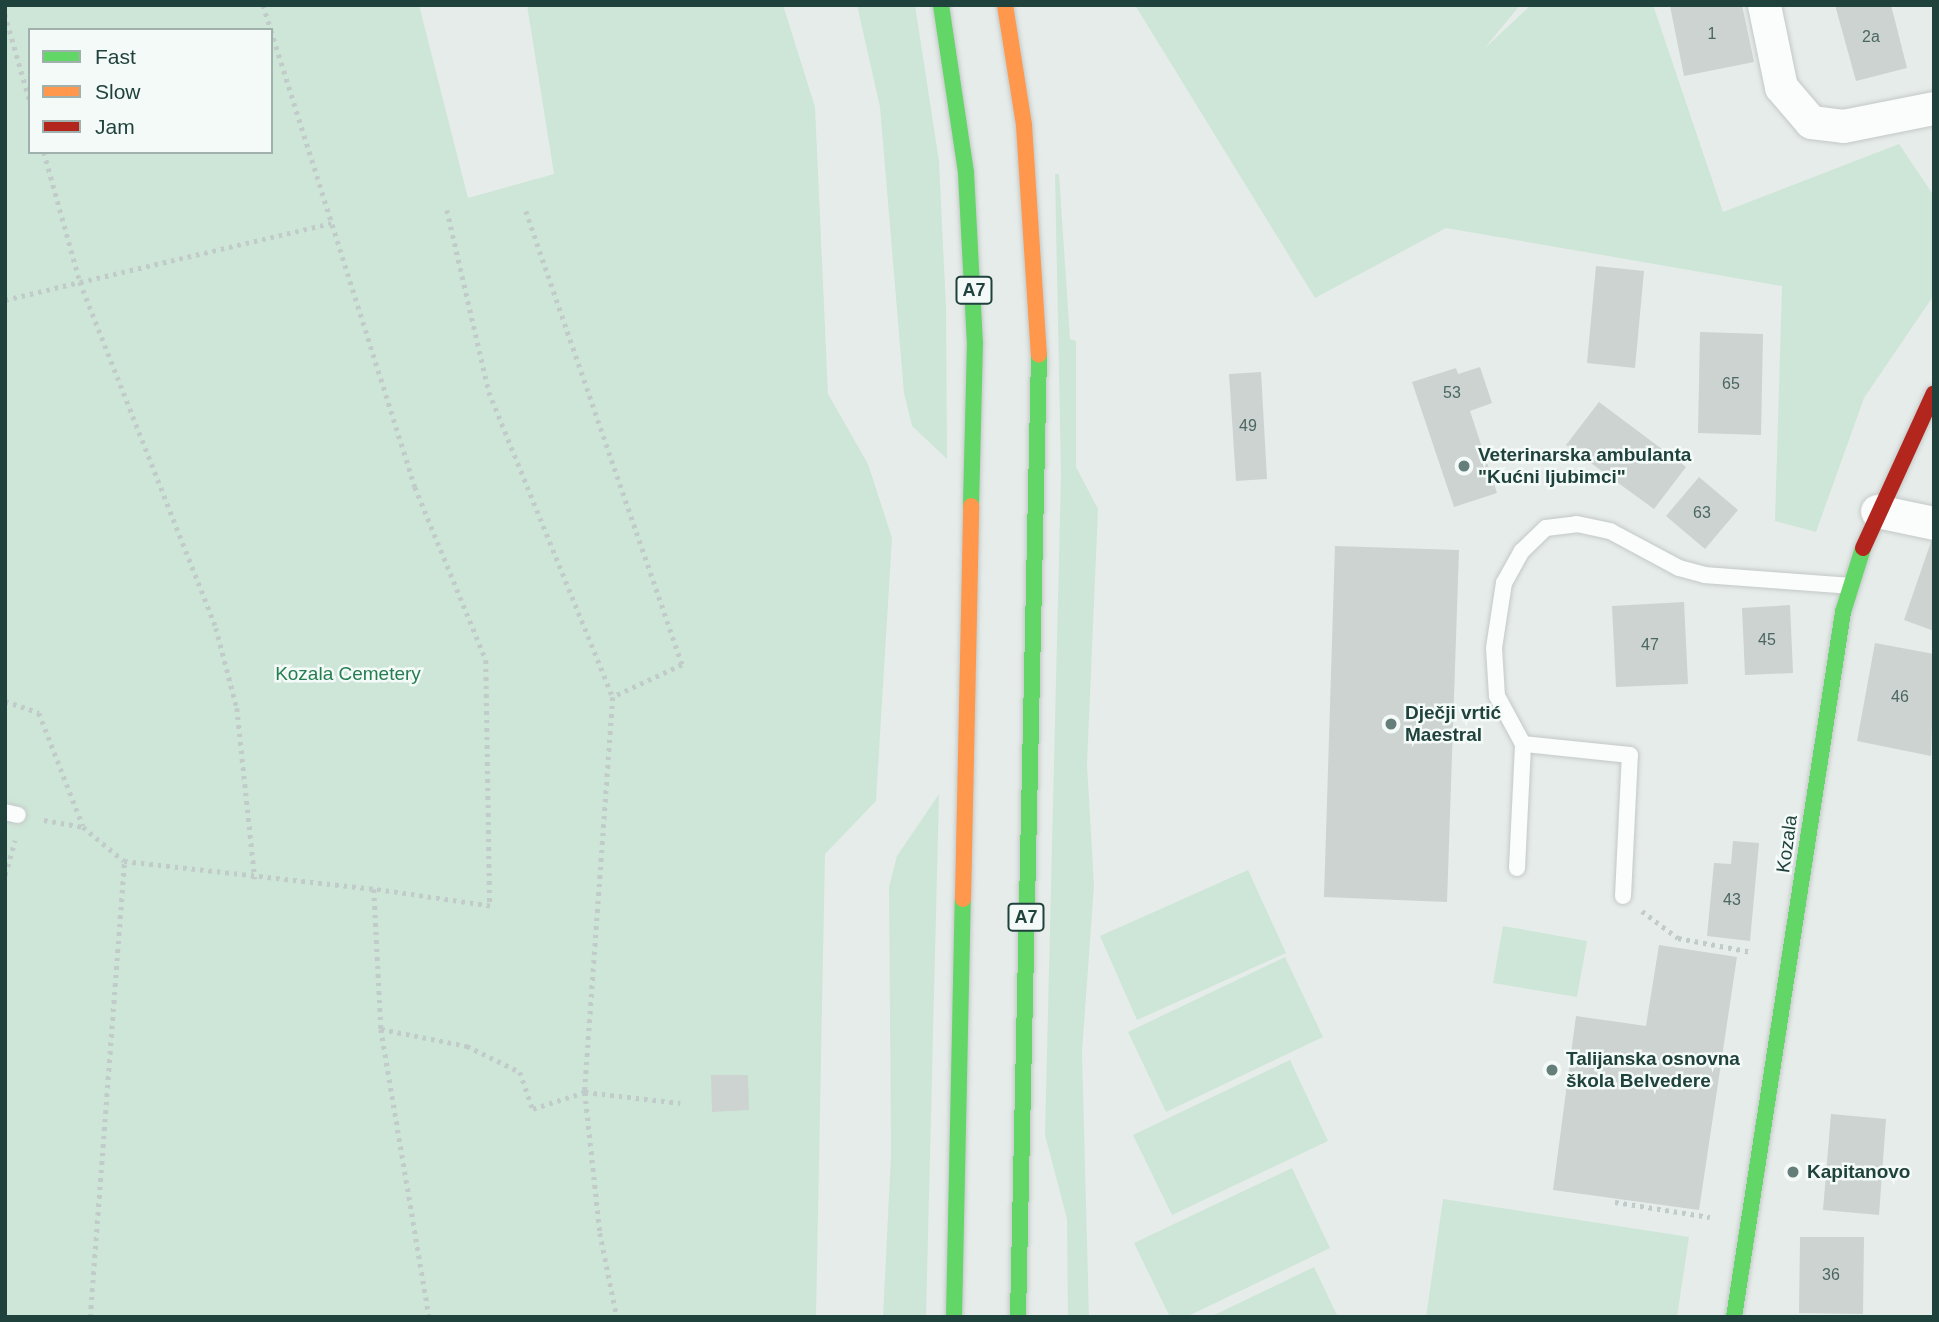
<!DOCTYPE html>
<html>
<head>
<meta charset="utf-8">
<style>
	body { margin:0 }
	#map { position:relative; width:1939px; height:1322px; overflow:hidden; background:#e6ecea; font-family:Helvetica,sans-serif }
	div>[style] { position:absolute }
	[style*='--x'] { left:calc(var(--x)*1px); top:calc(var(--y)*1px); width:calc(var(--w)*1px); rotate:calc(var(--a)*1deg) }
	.green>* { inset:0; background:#cee6d7 }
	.building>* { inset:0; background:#ccd3d1 }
	.path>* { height:4.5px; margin-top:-2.25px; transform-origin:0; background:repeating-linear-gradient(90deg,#c1ccca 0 3.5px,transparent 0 8.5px) }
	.roads { filter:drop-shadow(0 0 2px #c3c9c7) drop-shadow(0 0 2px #c3c9c7) }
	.lane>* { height:16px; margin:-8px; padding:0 8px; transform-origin:8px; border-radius:8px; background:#fbfcfc }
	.street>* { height:33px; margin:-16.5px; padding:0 16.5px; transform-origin:16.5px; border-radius:16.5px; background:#fbfcfc }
	.fast>* { height:16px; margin:-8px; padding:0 8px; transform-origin:8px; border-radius:8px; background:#63d668 }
	.slow>* { height:16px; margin:-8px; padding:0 8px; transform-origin:8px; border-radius:8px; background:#ff974d }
	.jam>* { height:16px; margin:-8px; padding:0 8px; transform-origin:8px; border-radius:8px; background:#b3261e }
	.dots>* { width:19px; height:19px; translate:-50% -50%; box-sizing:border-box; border:4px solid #f4faf8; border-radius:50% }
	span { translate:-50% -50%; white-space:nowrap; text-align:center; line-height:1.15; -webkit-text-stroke:5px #f4faf8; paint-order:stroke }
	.number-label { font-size:16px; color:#4c6762 }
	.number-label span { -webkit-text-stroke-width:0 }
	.shield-label span { padding:2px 5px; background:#f4faf8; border:2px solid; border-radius:5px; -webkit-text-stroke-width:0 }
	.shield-label { font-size:18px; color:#20423c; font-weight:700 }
	.poi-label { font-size:19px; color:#20423c; font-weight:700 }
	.left { translate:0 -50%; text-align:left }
	.park-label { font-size:19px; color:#257e50 }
	.street-label { font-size:19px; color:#20423c }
	.frame { position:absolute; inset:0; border:7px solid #20423c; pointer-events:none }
	.legend { position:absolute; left:28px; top:28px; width:245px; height:126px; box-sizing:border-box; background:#f4faf8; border:2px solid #9fb0ad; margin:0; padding:9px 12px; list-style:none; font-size:21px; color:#20423c }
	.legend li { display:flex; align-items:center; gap:14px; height:35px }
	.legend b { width:35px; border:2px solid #9fb0ad }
</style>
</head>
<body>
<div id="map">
	<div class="green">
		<i style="clip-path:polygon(evenodd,5px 5px,419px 5px,468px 198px,554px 174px,527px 5px,783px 5px,815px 107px,828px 394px,868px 464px,892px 538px,876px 801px,825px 854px,816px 1317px,5px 1317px,5px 5px,30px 30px,271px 30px,271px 152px,30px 152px,30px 30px)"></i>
		<i style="clip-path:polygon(857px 5px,915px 5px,939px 161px,946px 308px,947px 459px,912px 426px,904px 393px,880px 107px)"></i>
		<i style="clip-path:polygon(1135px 5px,1520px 5px,1484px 49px,1531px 5px,1653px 5px,1723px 212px,1899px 144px,1934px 196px,1934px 295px,1864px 398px,1816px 532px,1775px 521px,1782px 286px,1446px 228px,1315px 298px)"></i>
		<i style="clip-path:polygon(1055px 174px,1059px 174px,1070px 339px,1076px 341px,1076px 467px,1098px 509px,1087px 765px,1094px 885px,1082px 1052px,1089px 1317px,1068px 1317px,1067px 1219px,1045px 1135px,1061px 474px)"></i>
		<i style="clip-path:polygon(939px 794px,926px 1317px,883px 1317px,891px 1155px,889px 887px,897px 856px)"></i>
		<i style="clip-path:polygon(1248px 870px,1286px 953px,1137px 1020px,1100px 936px)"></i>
		<i style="clip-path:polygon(1503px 926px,1587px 941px,1577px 997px,1493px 983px)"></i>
		<i style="clip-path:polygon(1285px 957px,1323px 1037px,1166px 1112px,1128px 1032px)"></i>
		<i style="clip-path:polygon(1290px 1060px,1328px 1141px,1172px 1215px,1133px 1135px)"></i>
		<i style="clip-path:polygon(1292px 1168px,1330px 1248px,1186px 1317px,1170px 1317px,1134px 1243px)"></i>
		<i style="clip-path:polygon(1443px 1199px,1689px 1237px,1677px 1317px,1426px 1317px)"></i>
		<i style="clip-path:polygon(1314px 1267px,1338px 1317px,1210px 1317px)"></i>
	</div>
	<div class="building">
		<i style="clip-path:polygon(1675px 5px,1742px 5px,1754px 62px,1684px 76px,1670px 6px)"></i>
		<i style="clip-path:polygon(1835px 5px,1891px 5px,1907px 68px,1856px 81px)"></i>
		<i style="clip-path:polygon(1596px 266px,1644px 271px,1635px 368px,1587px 363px)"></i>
		<i style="clip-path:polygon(1700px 332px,1763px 334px,1761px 435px,1698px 433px)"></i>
		<i style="clip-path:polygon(1480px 367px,1492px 403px,1470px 411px,1497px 493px,1454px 507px,1412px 382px,1456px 368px,1458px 374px)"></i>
		<i style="clip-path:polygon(1261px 372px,1267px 479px,1236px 481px,1229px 374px)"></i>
		<i style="clip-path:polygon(1599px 402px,1686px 467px,1654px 509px,1566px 445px)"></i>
		<i style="clip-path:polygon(1699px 477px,1738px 510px,1705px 549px,1666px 516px)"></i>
		<i style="clip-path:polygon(1933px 536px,1934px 536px,1934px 631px,1904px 620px)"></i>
		<i style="clip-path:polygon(1335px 546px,1459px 550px,1447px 902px,1324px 897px)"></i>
		<i style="clip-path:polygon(1684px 602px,1688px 684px,1616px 687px,1612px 606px)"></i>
		<i style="clip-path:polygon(1790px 605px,1793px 673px,1745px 675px,1742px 608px)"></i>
		<i style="clip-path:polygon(1875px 643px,1934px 654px,1931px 756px,1857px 741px)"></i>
		<i style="clip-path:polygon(1733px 841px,1759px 843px,1750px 941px,1707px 936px,1714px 863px,1731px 864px)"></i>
		<i style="clip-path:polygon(1659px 945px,1737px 957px,1699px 1210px,1553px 1190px,1576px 1016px,1646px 1026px)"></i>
		<i style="clip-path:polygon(711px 1075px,748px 1075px,749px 1110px,712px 1112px)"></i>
		<i style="clip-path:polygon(1831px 1114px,1886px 1119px,1879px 1215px,1823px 1210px)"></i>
		<i style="clip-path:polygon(1800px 1237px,1864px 1237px,1863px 1314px,1799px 1313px)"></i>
	</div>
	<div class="path">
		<i style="--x:263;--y:5;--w:26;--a:72"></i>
		<i style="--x:5;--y:14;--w:91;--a:74.1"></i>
		<i style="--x:271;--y:30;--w:479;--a:72.5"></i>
		<i style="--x:415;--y:487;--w:187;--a:67.7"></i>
		<i style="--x:486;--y:660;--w:246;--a:89.1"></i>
		<i style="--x:490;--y:906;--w:117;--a:-171.7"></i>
		<i style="--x:44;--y:152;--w:135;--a:74.5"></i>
		<i style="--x:80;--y:282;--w:258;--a:-13.2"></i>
		<i style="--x:447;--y:210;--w:187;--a:77"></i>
		<i style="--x:489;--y:392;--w:329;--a:67.9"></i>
		<i style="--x:613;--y:697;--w:396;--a:94.1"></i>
		<i style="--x:585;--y:1092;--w:142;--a:83.9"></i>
		<i style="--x:600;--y:1233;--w:86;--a:78.6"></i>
		<i style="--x:526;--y:211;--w:480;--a:71"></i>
		<i style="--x:682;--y:665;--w:76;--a:155.1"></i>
		<i style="--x:5;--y:300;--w:77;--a:-13.5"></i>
		<i style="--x:80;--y:282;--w:372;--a:68.5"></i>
		<i style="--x:216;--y:628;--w:83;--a:75.3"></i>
		<i style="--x:237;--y:708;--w:172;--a:84"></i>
		<i style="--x:5;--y:701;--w:36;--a:19"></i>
		<i style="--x:39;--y:713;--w:121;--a:68.7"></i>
		<i style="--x:44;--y:820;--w:40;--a:10"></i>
		<i style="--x:83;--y:827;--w:53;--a:39.7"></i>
		<i style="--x:124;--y:861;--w:252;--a:6.4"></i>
		<i style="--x:374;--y:889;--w:140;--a:87.1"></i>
		<i style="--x:381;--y:1029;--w:292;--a:80.5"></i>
		<i style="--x:5;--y:875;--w:36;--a:-74"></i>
		<i style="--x:1642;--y:911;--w:45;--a:36.9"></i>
		<i style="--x:1678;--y:938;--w:75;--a:10.7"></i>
		<i style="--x:381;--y:1029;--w:88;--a:11.2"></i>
		<i style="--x:467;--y:1046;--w:59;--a:26.1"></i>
		<i style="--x:520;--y:1072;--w:39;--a:71"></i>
		<i style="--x:533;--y:1109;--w:55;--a:-18.1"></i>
		<i style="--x:585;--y:1092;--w:96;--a:6.6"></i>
		<i style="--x:1615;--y:1202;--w:96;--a:9"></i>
		<i style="--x:90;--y:1317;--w:457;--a:-85.7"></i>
	</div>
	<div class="roads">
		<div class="lane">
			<i style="--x:5;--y:812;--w:13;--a:13"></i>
			<i style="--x:1517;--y:868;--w:124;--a:-87.2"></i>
			<i style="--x:1623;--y:896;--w:141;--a:-87.2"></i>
			<i style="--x:1630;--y:755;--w:108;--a:-174.1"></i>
			<i style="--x:1523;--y:744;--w:55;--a:-118.4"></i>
			<i style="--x:1497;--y:696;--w:48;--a:-93.6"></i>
			<i style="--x:1494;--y:648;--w:66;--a:-81.3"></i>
			<i style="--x:1504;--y:583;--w:37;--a:-61"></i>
			<i style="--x:1522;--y:551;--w:33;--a:-44"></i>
			<i style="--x:1546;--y:528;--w:31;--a:-7"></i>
			<i style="--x:1577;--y:524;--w:34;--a:12"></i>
			<i style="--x:1610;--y:531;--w:78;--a:28.2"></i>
			<i style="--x:1679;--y:568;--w:27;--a:15"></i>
			<i style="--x:1705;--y:575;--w:146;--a:4.3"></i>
		</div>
		<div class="street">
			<i style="--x:1764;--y:5;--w:84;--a:78.3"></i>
			<i style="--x:1781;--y:87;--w:46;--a:49.4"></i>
			<i style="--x:1811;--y:122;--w:32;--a:7"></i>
			<i style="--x:1843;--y:126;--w:93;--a:-11.2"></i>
			<i style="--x:1877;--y:511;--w:58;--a:11.9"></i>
		</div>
		<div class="fast">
			<i style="--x:941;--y:5;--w:170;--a:81.5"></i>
			<i style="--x:966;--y:173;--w:169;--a:87"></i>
			<i style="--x:975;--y:342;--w:164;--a:91.4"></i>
			<i style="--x:954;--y:1317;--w:418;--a:-88.8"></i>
			<i style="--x:1018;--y:1317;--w:962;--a:-88.75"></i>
			<i style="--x:1734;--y:1317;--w:713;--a:-81.21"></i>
			<i style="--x:1843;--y:612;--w:67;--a:-72.6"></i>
		</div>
		<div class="slow">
			<i style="--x:1005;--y:5;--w:121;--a:81"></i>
			<i style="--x:1024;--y:125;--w:230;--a:86.3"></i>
			<i style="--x:963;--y:899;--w:393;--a:-88.8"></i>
		</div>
		<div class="jam">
			<i style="--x:1863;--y:548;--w:170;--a:-65.4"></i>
		</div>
	</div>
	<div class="dots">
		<i style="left:1464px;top:466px;background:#657e79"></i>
		<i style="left:1391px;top:724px;background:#657e79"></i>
		<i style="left:1552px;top:1070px;background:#657e79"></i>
		<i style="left:1793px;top:1172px;background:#657e79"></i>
	</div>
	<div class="number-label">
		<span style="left:1712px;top:34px">1</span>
		<span style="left:1871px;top:37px">2a</span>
		<span style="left:1731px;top:384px">65</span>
		<span style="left:1452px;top:393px">53</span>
		<span style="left:1248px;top:426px">49</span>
		<span style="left:1702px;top:513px">63</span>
		<span style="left:1767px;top:640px">45</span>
		<span style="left:1650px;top:645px">47</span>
		<span style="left:1900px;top:697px">46</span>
		<span style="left:1732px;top:900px">43</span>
		<span style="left:1831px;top:1275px">36</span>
	</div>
	<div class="shield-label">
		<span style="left:974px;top:290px">A7</span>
		<span style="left:1026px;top:917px">A7</span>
	</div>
	<div class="poi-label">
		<span class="left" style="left:1478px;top:466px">Veterinarska ambulanta<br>"Kućni ljubimci"</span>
		<span class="left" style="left:1405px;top:724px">Dječji vrtić<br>Maestral</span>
		<span class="left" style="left:1566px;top:1070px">Talijanska osnovna<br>škola Belvedere</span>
		<span class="left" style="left:1807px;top:1172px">Kapitanovo</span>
	</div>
	<div class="park-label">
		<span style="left:348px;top:674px">Kozala Cemetery</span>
	</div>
	<div class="street-label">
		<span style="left:1787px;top:844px;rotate:-82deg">Kozala</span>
	</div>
	<div class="frame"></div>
	<ul class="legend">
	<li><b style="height:9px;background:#63d668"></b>Fast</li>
	<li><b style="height:9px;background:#ff974d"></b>Slow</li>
	<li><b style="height:9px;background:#b3261e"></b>Jam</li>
	</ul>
</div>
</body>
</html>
